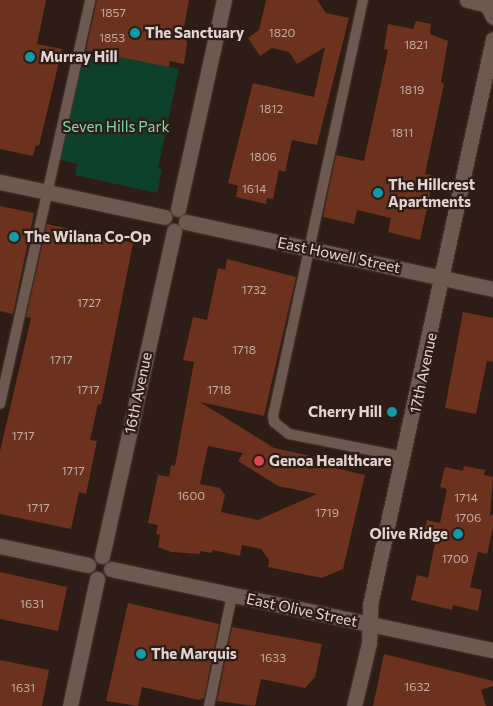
<!DOCTYPE html>
<html>
<head>
<meta charset="utf-8">
<style>
	body { margin:0 }
	#map { position:relative; width:493px; height:706px; overflow:hidden; background:#2e1d16; font-family:Commissioner,sans-serif }
	div>[style] { position:absolute }
	[style*='--x'] { left:calc(var(--x)*1px); top:calc(var(--y)*1px); width:calc(var(--w)*1px); rotate:calc(var(--a)*1deg) }
	.green>* { inset:0; background:#0d412b }
	.building>* { inset:0; background:#6c321d }
	.roads { filter:drop-shadow(0 0 1px #473834) drop-shadow(0 0 1px #473834) }
	.lane>* { height:10px; margin:-5px; padding:0 5px; transform-origin:5px; border-radius:5px; background:#6e5951 }
	.street>* { height:15px; margin:-7.5px; padding:0 7.5px; transform-origin:7.5px; border-radius:7.5px; background:#6e5951 }
	.dots>* { width:14px; height:14px; translate:-50% -50%; box-sizing:border-box; border:2px solid #2e1d16; border-radius:50% }
	span { translate:-50% -50%; white-space:nowrap; text-align:center; line-height:1.15; -webkit-text-stroke:4.5px #2e1d16; paint-order:stroke }
	.number-label { font-size:12px; color:#c4aca4 }
	.number-label span { -webkit-text-stroke-width:0 }
	.poi-label { font-size:15px; color:#e2d5d1; font-weight:700 }
	.left { translate:0 -50%; text-align:left }
	.right { translate:-100% -50%; text-align:right }
	.park-label { font-size:15px; color:#7adcaa }
	.street-label { font-size:15px; color:#e2d5d1 }
</style>
</head>
<body>
<div id="map">
	<div class="green">
		<i style="clip-path:polygon(82px 48px,179px 69px,158px 168px,162px 170px,157px 193px,75px 175px,77px 164px,57px 159px)"></i>
	</div>
	<div class="building">
		<i style="clip-path:polygon(0 0,46px 0,37px 44px,62px 49px,39px 146px,36px 145px,33px 156px,0 149px)"></i>
		<i style="clip-path:polygon(97px 0,189px 0,182px 37px,186px 38px,187px 44px,184px 64px,170px 61px,169px 67px,86px 50px)"></i>
		<i style="clip-path:polygon(266px 0,317px 0,326px 13px,349px 18px,317px 145px,292px 140px,285px 172px,279px 170px,273px 199px,267px 198px,266px 204px,236px 197px,238px 186px,228px 183px,253px 83px,314px 97px,325px 47px,297px 64px,289px 52px,272px 48px,260px 56px,248px 38px,259px 30px)"></i>
		<i style="clip-path:polygon(416px 21px,431px 24px,430px 34px,448px 41px,441px 82px,444px 84px,425px 174px,434px 176px,420px 240px,388px 232px,391px 218px,357px 210px,354px 224px,323px 217px,336px 155px,364px 161px,388px 50px,384px 49px,388px 24px,413px 29px)"></i>
		<i style="clip-path:polygon(0 206px,34px 213px,13px 314px,0 311px)"></i>
		<i style="clip-path:polygon(47px 224px,133px 243px,101px 405px,98px 404px,90px 440px,97px 441px,86px 494px,79px 492px,71px 529px,0 514px,0 451px,31px 318px,26px 317px)"></i>
		<i style="clip-path:polygon(evenodd,227px 259px,296px 277px,264px 416px,200px 402px,274px 448px,320px 458px,318px 464px,365px 475px,343px 569px,322px 578px,268px 567px,269px 560px,261px 549px,242px 545px,240px 556px,213px 550px,212px 553px,200px 551px,200px 554px,171px 552px,158px 547px,160px 535px,156px 534px,158px 525px,148px 523px,158px 475px,169px 477px,171px 465px,175px 466px,194px 362px,183px 360px,193px 317px,207px 320px,218px 268px,225px 270px,227px 259px,208px 446px,243px 453px,238px 461px,278px 486px,317px 494px,258px 520px,221px 512px,225px 495px,220px 488px,200px 484px,208px 446px)"></i>
		<i style="clip-path:polygon(463px 312px,493px 318px,493px 362px,487px 361px,476px 414px,445px 408px)"></i>
		<i style="clip-path:polygon(464px 466px,485px 470px,484px 475px,493px 477px,490px 515px,493px 515px,493px 527px,487px 554px,478px 552px,470px 587px,482px 590px,478px 611px,453px 605px,452px 610px,411px 600px,417px 575px,428px 578px,435px 543px,422px 540px,427px 520px,440px 523px,447px 489px,440px 487px,445px 467px,463px 471px)"></i>
		<i style="clip-path:polygon(0 572px,67px 587px,58px 631px,0 619px)"></i>
		<i style="clip-path:polygon(128px 603px,219px 624px,204px 698px,199px 700px,142px 687px,138px 706px,106px 701px)"></i>
		<i style="clip-path:polygon(232px 627px,322px 644px,315px 677px,305px 688px,261px 679px,255px 706px,217px 701px)"></i>
		<i style="clip-path:polygon(384px 654px,493px 681px,493px 686px,481px 690px,486px 706px,373px 706px)"></i>
		<i style="clip-path:polygon(0 660px,49px 670px,42px 706px,0 706px)"></i>
	</div>
	<div class="roads">
		<div class="lane">
			<i style="--x:363;--y:0;--w:425;--a:102.2"></i>
			<i style="--x:273;--y:415;--w:7;--a:82"></i>
			<i style="--x:274;--y:422;--w:19;--a:39"></i>
			<i style="--x:289;--y:434;--w:117;--a:11.3"></i>
			<i style="--x:0;--y:404;--w:414;--a:-77.4"></i>
			<i style="--x:209;--y:706;--w:113;--a:-78.3"></i>
		</div>
		<div class="street">
			<i style="--x:467;--y:0;--w:22;--a:13"></i>
			<i style="--x:491;--y:0;--w:8;--a:113"></i>
			<i style="--x:488;--y:7;--w:11;--a:63"></i>
			<i style="--x:0;--y:182;--w:168;--a:12"></i>
			<i style="--x:178;--y:209;--w:214;--a:-77.6"></i>
			<i style="--x:186;--y:222;--w:314;--a:12.3"></i>
			<i style="--x:0;--y:546;--w:90;--a:12.2"></i>
			<i style="--x:102;--y:556;--w:333;--a:-77.5"></i>
			<i style="--x:111;--y:569;--w:390;--a:12"></i>
			<i style="--x:70;--y:706;--w:130;--a:-78"></i>
			<i style="--x:354;--y:706;--w:65;--a:-76.6"></i>
			<i style="--x:369;--y:643;--w:38;--a:-88"></i>
			<i style="--x:370;--y:605;--w:579;--a:-77.74"></i>
		</div>
	</div>
	<div class="dots">
		<i style="left:135px;top:33px;background:#0f9aa8"></i>
		<i style="left:30px;top:57px;background:#0f9aa8"></i>
		<i style="left:378px;top:193px;background:#0f9aa8"></i>
		<i style="left:14px;top:237px;background:#0f9aa8"></i>
		<i style="left:392px;top:412px;background:#0f9aa8"></i>
		<i style="left:259px;top:461px;background:#e0444e"></i>
		<i style="left:458px;top:534px;background:#0f9aa8"></i>
		<i style="left:141px;top:654px;background:#0f9aa8"></i>
	</div>
	<div class="number-label">
		<span style="left:113px;top:13px">1857</span>
		<span style="left:282px;top:33px">1820</span>
		<span style="left:112px;top:38px">1853</span>
		<span style="left:416px;top:45px">1821</span>
		<span style="left:412px;top:90px">1819</span>
		<span style="left:271px;top:109px">1812</span>
		<span style="left:402px;top:133px">1811</span>
		<span style="left:263px;top:157px">1806</span>
		<span style="left:254px;top:189px">1614</span>
		<span style="left:254px;top:290px">1732</span>
		<span style="left:89px;top:303px">1727</span>
		<span style="left:244px;top:350px">1718</span>
		<span style="left:61px;top:360px">1717</span>
		<span style="left:88px;top:390px">1717</span>
		<span style="left:219px;top:390px">1718</span>
		<span style="left:23px;top:436px">1717</span>
		<span style="left:73px;top:471px">1717</span>
		<span style="left:191px;top:496px">1600</span>
		<span style="left:466px;top:498px">1714</span>
		<span style="left:38px;top:508px">1717</span>
		<span style="left:327px;top:513px">1719</span>
		<span style="left:468px;top:518px">1706</span>
		<span style="left:455px;top:559px">1700</span>
		<span style="left:32px;top:604px">1631</span>
		<span style="left:273px;top:658px">1633</span>
		<span style="left:417px;top:687px">1632</span>
		<span style="left:23px;top:688px">1631</span>
	</div>
	<div class="poi-label">
		<span class="left" style="left:145px;top:33px">The Sanctuary</span>
		<span class="left" style="left:40px;top:57px">Murray Hill</span>
		<span class="left" style="left:388px;top:193px">The Hillcrest<br>Apartments</span>
		<span class="left" style="left:24px;top:237px">The Wilana Co-Op</span>
		<span class="right" style="left:382px;top:412px">Cherry Hill</span>
		<span class="left" style="left:269px;top:461px">Genoa Healthcare</span>
		<span class="right" style="left:448px;top:534px">Olive Ridge</span>
		<span class="left" style="left:151px;top:654px">The Marquis</span>
	</div>
	<div class="park-label">
		<span style="left:116px;top:127px">Seven Hills Park</span>
	</div>
	<div class="street-label">
		<span style="left:339px;top:255px;rotate:12deg">East Howell Street</span>
		<span style="left:423px;top:373px;rotate:-78deg">17th Avenue</span>
		<span style="left:138px;top:393px;rotate:-78deg">16th Avenue</span>
		<span style="left:302px;top:610px;rotate:12deg">East Olive Street</span>
	</div>
</div>
</body>
</html>
